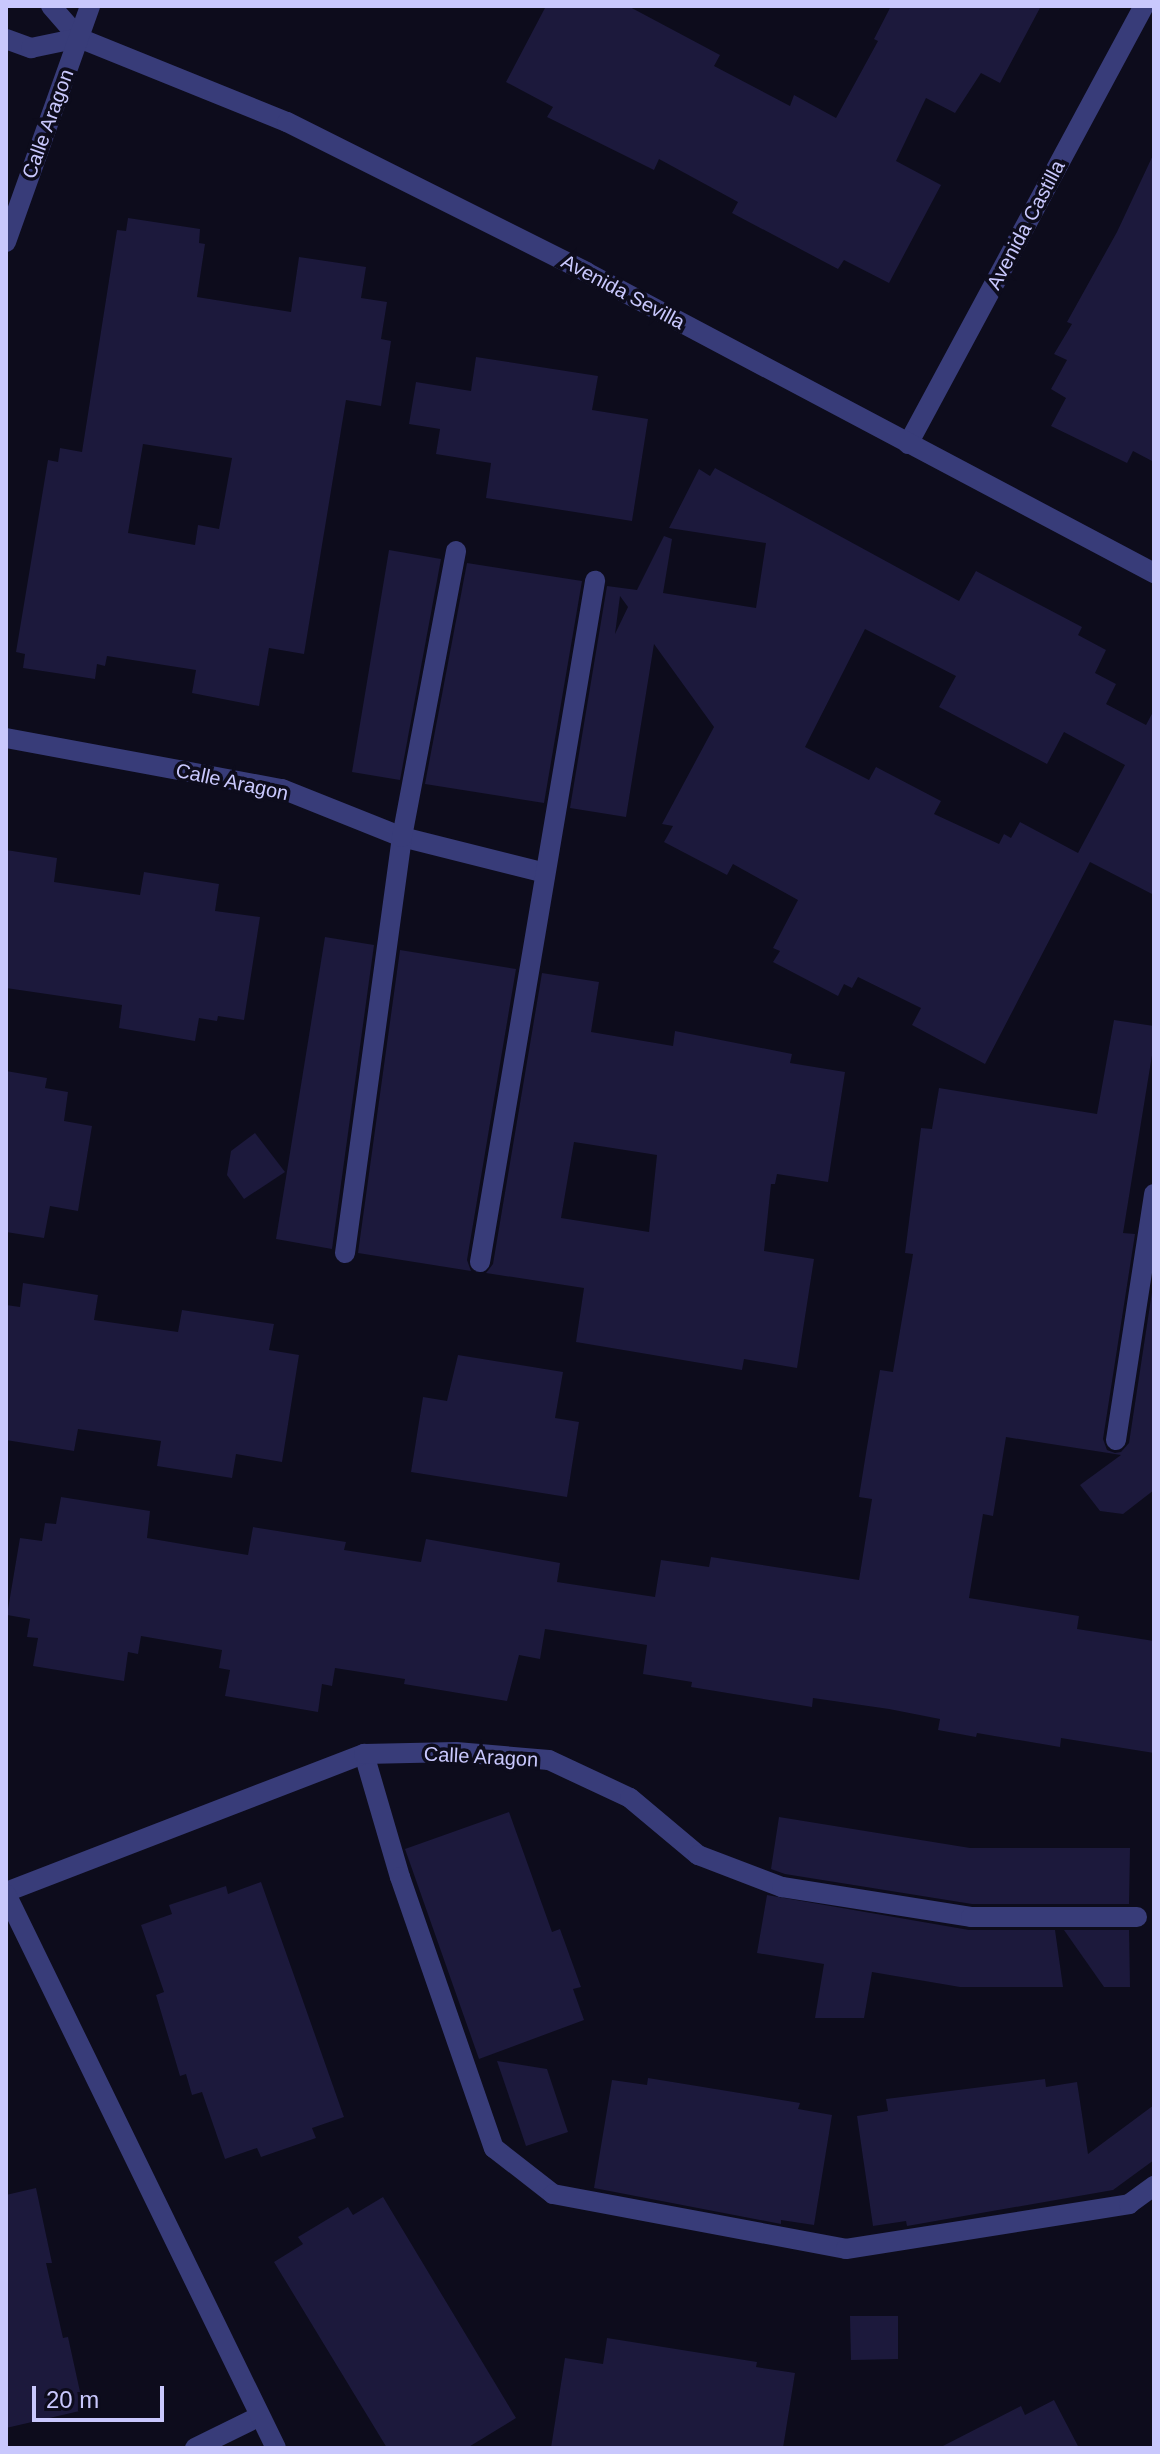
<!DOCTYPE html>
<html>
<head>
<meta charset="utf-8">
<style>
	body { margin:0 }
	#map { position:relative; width:1160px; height:2454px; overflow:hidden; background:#0d0c1c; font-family:Helvetica,sans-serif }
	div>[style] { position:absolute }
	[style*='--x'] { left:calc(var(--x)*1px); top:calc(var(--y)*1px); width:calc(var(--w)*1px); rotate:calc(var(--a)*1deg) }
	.building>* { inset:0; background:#1c193c }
	.service>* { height:20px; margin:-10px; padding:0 10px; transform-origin:10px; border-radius:10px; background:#383c79 }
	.minor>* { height:20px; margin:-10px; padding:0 10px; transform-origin:10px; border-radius:10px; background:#383c79 }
	.tertiary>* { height:20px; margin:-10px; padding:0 10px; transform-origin:10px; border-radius:10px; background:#383c79 }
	span { translate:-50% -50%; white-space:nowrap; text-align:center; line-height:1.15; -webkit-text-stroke:7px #0d0c1c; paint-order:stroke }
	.street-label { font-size:20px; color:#c9c8fd }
	.frame { position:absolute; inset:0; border:8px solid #c9c8fd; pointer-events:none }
	.scale { position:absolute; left:32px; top:2386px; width:132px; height:36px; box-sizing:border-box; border:4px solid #c9c8fd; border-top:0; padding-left:10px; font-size:24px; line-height:28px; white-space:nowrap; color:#c9c8fd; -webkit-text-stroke:6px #0d0c1c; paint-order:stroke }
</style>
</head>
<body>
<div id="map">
	<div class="building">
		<i style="clip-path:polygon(546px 6px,628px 6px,720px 55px,714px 66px,790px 106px,794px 95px,836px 118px,878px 41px,874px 39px,891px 6px,1041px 6px,1000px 83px,981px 73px,955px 113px,926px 98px,896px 161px,941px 185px,889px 283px,844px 260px,838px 269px,732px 213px,738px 202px,659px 159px,654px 170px,547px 117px,553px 107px,506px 82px)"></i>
		<i style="clip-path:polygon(1154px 153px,1154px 462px,1133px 451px,1127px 463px,1051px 426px,1066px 398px,1051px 389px,1067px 360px,1054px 354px,1072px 324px,1067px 322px,1117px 232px)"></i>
		<i style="clip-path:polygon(evenodd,128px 218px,200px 229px,199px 243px,205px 244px,197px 297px,291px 312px,299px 257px,366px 267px,361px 298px,387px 302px,381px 339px,391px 341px,381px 406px,346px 400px,304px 654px,269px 648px,259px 706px,192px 693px,196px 670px,107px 656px,105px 666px,97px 664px,95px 679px,23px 668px,25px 654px,16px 652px,48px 460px,58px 462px,60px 448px,82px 452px,117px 230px,126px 231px,128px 218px,143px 444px,232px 458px,219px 529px,198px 525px,195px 545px,128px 533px,143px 444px)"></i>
		<i style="clip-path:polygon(476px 357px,598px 376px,592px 410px,648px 419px,632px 521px,486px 498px,491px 463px,436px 454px,440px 429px,409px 424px,416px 382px,471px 391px)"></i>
		<i style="clip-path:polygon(evenodd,715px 468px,959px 601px,976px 571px,1082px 627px,1078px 635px,1106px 650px,1095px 673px,1116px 684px,1106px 704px,1146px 725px,1154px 710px,1154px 895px,1090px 862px,985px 1064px,912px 1025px,921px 1008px,858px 977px,852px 988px,844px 984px,838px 996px,773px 962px,780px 951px,773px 948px,798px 900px,733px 864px,727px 875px,664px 842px,673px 826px,662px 824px,714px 727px,654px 644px,626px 817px,570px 808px,607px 586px,637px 590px,664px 536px,672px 539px,663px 593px,756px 608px,766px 543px,669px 528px,699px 469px,710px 476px,715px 468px,620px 596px,628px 607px,615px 634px,620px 596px,715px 468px,865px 629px,956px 676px,939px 707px,1047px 764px,1064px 732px,1125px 765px,1078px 853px,1020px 822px,1011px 838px,1004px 834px,999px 844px,934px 814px,941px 801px,876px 767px,869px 780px,805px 747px,865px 629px)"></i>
		<i style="clip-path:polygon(389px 550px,441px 559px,400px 780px,352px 772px)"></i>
		<i style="clip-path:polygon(467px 563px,582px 581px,544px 803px,425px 784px)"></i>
		<i style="clip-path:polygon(6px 850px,57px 858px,54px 882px,140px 895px,144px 872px,219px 884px,215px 911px,260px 917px,244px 1020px,218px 1016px,217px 1021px,199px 1018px,195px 1041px,119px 1028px,122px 1005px,6px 988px)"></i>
		<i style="clip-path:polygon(325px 937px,374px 945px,332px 1249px,276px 1239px)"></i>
		<i style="clip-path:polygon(400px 950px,516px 969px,467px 1260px,471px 1271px,358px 1253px)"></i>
		<i style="clip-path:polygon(evenodd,542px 973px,599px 982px,591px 1032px,673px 1046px,675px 1031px,792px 1054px,790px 1063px,845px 1072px,828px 1182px,777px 1174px,775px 1184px,771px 1184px,764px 1251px,814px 1259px,797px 1368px,744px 1359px,742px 1370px,576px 1342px,584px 1288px,486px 1273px,493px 1264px,542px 973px,574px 1142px,657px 1155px,649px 1232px,561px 1218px,574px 1142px)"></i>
		<i style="clip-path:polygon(1114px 1020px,1154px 1026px,1154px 1043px,1123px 1233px,1135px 1234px,1103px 1439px,1107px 1450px,1115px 1453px,1121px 1452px,1129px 1443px,1154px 1279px,1154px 1490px,1123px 1514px,1100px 1511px,1080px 1485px,1121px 1455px,1006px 1437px,993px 1516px,983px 1514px,969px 1598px,1079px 1616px,1077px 1629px,1154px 1641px,1154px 1753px,1061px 1738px,1060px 1747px,977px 1733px,976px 1737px,938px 1730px,940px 1719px,889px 1709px,813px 1698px,812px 1707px,691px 1687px,692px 1682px,643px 1674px,647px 1645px,545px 1629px,540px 1659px,519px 1655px,507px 1701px,404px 1684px,405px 1679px,335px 1668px,332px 1686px,322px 1684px,318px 1712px,225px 1696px,230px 1670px,219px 1668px,222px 1650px,141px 1636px,138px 1654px,128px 1652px,124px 1681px,33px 1666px,38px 1638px,27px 1637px,30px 1619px,7px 1615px,20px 1538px,42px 1541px,45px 1523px,56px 1524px,61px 1497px,150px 1511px,147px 1538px,217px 1550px,248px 1555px,253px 1527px,346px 1542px,344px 1550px,421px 1562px,426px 1539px,560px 1563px,557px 1582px,655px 1597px,661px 1560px,709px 1567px,711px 1557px,859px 1580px,872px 1499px,859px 1497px,866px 1453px,880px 1370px,893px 1372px,913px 1254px,905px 1253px,921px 1128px,932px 1129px,939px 1088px,1097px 1114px)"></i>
		<i style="clip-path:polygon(6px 1071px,47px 1078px,45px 1088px,68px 1092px,64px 1121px,92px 1126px,78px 1211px,50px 1206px,44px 1238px,6px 1232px)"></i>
		<i style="clip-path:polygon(255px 1133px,285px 1172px,244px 1199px,227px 1175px,231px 1151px)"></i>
		<i style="clip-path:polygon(23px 1283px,98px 1295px,94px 1320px,178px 1332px,182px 1310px,274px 1324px,269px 1350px,299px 1355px,282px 1462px,236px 1454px,232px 1478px,157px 1466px,161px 1441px,78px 1429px,74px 1451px,6px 1440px,6px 1305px,20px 1307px)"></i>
		<i style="clip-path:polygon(458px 1355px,563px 1372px,555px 1418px,579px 1422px,567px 1497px,411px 1472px,423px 1397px,447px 1401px)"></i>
		<i style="clip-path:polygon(509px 1812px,552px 1932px,560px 1929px,581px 1987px,573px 1989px,584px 2020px,479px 2059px,405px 1849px)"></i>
		<i style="clip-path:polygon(779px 1817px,970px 1848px,1130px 1848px,1129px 1904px,972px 1904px,785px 1874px,771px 1869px)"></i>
		<i style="clip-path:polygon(261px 1882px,344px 2117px,312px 2128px,316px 2138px,261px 2157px,257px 2148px,225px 2159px,202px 2092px,192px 2095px,186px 2074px,180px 2076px,156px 1995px,164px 1992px,141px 1925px,172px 1914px,169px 1905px,226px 1886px,228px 1894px)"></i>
		<i style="clip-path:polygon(767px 1895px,969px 1930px,1055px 1930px,1063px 1987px,960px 1987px,872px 1972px,864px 2018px,815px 2018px,824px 1964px,757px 1953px)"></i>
		<i style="clip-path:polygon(1064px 1930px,1129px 1930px,1130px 1987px,1104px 1987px)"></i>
		<i style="clip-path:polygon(497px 2061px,547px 2069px,568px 2132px,526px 2146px)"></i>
		<i style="clip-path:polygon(648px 2078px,800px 2103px,798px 2109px,832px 2115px,814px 2225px,781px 2220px,781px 2224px,594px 2188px,612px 2080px,647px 2085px)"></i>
		<i style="clip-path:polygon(1045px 2079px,1046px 2087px,1077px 2082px,1088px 2154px,1154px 2105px,1154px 2160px,1113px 2190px,907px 2226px,906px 2221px,873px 2226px,857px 2116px,888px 2111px,886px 2099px)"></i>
		<i style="clip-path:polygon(36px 2188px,52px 2263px,46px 2263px,63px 2338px,68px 2337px,84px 2410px,6px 2428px,6px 2195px)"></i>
		<i style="clip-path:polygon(383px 2197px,516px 2418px,467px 2448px,387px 2448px,274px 2262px,303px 2244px,298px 2237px,348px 2207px,353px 2215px)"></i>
		<i style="clip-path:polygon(850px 2316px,898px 2316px,898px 2359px,851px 2360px)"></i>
		<i style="clip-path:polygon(607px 2338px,757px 2362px,756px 2367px,795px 2373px,783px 2448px,551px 2448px,565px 2358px,603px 2364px)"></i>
		<i style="clip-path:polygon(1054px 2400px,1079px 2448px,939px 2448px,1021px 2406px,1025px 2415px)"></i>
	</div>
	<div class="service">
		<i style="--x:364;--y:1754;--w:128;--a:73.7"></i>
		<i style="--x:400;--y:1877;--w:287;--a:70.9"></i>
		<i style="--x:494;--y:2148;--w:75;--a:37.9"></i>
		<i style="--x:553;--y:2194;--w:298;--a:10.6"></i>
		<i style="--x:846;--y:2249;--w:287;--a:-9"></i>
		<i style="--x:1129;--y:2204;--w:31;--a:-36"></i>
	</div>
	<div class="minor">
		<i style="--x:908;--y:444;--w:498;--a:-61.7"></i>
		<i style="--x:6;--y:738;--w:281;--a:10.5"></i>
		<i style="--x:282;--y:789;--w:129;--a:21.8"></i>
		<i style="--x:402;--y:837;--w:147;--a:14.1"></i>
		<i style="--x:345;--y:1253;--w:420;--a:-82.2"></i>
		<i style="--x:402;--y:837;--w:291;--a:-79.3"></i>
		<i style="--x:480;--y:1262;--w:691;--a:-80.41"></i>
		<i style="--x:1116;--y:1440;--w:249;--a:-81.2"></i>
		<i style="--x:6;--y:1892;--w:384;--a:-21.1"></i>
		<i style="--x:364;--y:1754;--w:92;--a:-1.2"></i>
		<i style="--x:456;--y:1752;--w:93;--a:4.9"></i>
		<i style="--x:549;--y:1760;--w:89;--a:25.1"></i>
		<i style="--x:630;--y:1798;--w:89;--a:40"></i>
		<i style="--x:698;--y:1855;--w:90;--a:20.9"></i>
		<i style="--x:782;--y:1887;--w:191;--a:9"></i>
		<i style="--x:971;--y:1917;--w:166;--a:0"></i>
		<i style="--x:195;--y:2448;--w:72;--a:-26.2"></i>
	</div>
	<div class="tertiary">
		<i style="--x:51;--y:6;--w:43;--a:48.8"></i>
		<i style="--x:79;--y:38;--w:224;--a:22"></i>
		<i style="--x:287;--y:122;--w:335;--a:26.6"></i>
		<i style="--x:586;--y:272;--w:643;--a:27.92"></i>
		<i style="--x:6;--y:39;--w:27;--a:20"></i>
		<i style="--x:31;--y:48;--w:49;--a:-11.8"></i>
		<i style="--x:6;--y:242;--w:251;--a:-70.4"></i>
		<i style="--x:6;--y:1894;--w:616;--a:64.02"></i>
	</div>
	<div class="street-label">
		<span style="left:48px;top:124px;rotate:-70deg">Calle Aragon</span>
		<span style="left:1026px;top:225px;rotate:-62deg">Avenida Castilla</span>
		<span style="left:623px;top:292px;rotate:28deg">Avenida Sevilla</span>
		<span style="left:232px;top:782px;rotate:12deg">Calle Aragon</span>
		<span style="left:481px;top:1757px;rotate:3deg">Calle Aragon</span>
	</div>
	<div class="frame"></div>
	<div class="scale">20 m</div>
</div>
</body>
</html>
